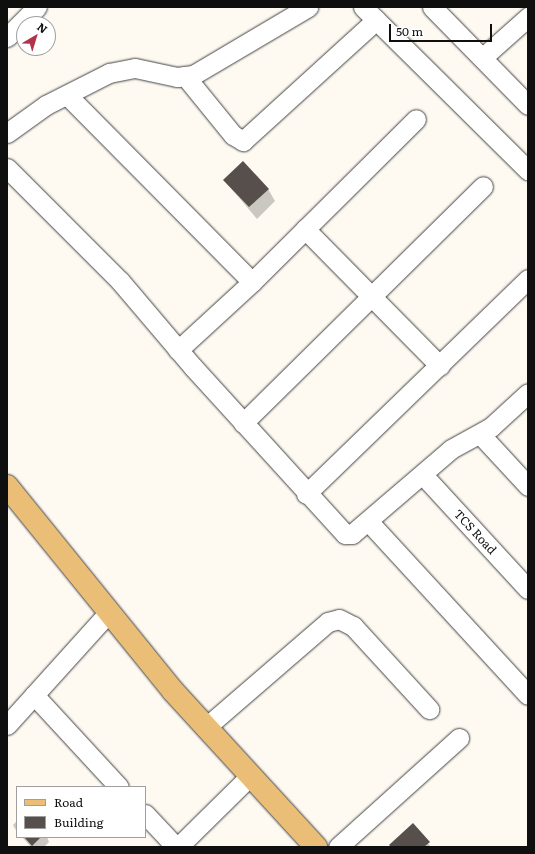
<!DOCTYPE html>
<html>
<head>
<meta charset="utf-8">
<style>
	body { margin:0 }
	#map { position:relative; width:535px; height:854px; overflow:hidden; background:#fefaf2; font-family:Literata,serif }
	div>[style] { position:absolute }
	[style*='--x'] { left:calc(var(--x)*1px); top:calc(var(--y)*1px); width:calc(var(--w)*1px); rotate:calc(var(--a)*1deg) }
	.shadow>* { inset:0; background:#0003 }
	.building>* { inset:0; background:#564f4c }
	.roads { filter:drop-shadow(0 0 1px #424242) drop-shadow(0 0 1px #424242) }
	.minor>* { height:19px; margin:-9.5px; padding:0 9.5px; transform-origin:9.5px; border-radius:9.5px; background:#fff }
	.major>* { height:22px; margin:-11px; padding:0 11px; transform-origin:11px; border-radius:11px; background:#eabe76 }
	span { translate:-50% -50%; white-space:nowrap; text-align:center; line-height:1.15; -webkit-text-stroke:4px #fff; paint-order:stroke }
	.street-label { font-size:12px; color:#0f0f0f }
	.frame { position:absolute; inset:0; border:8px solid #0f0f0f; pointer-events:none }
	.legend { position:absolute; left:16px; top:786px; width:130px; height:52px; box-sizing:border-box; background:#fff; border:1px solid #9f9f9f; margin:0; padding:5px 7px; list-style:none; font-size:12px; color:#0f0f0f }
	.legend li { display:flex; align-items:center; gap:8px; height:20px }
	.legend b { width:20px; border:1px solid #9f9f9f }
	.north { position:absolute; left:16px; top:16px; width:40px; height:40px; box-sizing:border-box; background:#fff; border:1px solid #9f9f9f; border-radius:50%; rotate:38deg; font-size:11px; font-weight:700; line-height:16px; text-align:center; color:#0f0f0f }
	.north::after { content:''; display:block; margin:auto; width:14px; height:18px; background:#b0354b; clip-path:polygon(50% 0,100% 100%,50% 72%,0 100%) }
	.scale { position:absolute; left:389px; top:24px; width:103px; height:18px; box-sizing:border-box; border:2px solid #0f0f0f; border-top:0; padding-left:5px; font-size:12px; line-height:14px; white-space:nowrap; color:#0f0f0f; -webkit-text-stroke:3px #fff; paint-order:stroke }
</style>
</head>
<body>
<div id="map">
	<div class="shadow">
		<i style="clip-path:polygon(224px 180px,268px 189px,275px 201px,257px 219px)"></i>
		<i style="clip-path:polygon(17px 821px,17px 832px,13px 825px)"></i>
		<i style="clip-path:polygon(413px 825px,431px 847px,392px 847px)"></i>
		<i style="clip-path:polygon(22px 837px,47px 837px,49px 842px,44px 847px,31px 847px)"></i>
	</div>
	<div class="building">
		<i style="clip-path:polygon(243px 161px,269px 189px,249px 207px,223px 180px)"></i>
		<i style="clip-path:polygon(413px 823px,430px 842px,424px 847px,391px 847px,389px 845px)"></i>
		<i style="clip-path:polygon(24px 837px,41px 837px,32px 846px)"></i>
	</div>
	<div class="roads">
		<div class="minor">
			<i style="--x:363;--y:7;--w:232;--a:44.7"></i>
			<i style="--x:432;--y:7;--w:137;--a:45.6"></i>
			<i style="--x:7;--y:37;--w:42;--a:-45"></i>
			<i style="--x:482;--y:58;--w:62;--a:-41.7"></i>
			<i style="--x:185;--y:76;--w:76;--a:50.9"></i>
			<i style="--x:233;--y:135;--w:12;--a:31"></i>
			<i style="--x:243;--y:141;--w:180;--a:-42.3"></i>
			<i style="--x:67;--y:95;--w:263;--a:45.3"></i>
			<i style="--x:7;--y:133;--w:48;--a:-35.7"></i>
			<i style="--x:46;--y:105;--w:71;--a:-26.9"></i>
			<i style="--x:109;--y:73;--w:26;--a:-11"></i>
			<i style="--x:135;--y:68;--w:43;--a:12.1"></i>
			<i style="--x:177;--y:77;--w:16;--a:-7"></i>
			<i style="--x:193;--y:75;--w:134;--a:-30.6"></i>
			<i style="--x:7;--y:168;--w:160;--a:45"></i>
			<i style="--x:120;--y:281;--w:113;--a:49.7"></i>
			<i style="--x:193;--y:367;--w:226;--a:47.7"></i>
			<i style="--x:345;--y:534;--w:7;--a:0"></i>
			<i style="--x:352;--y:534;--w:130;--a:-40.6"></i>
			<i style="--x:451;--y:449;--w:46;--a:-28.8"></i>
			<i style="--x:491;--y:427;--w:50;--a:-42.6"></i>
			<i style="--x:305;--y:229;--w:192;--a:45.4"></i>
			<i style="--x:178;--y:350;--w:100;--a:-42.6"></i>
			<i style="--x:252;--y:282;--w:231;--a:-44.8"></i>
			<i style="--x:243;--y:423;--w:337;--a:-44.6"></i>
			<i style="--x:480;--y:434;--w:71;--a:47.3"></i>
			<i style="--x:423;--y:475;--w:155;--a:47.4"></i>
			<i style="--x:306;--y:494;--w:309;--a:-44.1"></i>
			<i style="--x:368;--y:521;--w:236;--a:47.4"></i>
			<i style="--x:34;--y:695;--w:125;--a:47.3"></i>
			<i style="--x:7;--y:725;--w:152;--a:-47.9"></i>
			<i style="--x:205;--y:728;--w:162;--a:-40.8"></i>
			<i style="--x:328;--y:622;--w:11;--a:-15"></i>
			<i style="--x:339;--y:619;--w:16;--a:27"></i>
			<i style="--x:353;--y:626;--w:113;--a:47.5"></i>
			<i style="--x:145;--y:814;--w:45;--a:46.8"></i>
			<i style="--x:178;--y:847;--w:100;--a:-44.6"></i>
			<i style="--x:338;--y:847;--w:163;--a:-42"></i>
		</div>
		<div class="major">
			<i style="--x:7;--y:486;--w:264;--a:51"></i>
			<i style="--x:173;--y:691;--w:212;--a:47.5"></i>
		</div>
	</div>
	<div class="street-label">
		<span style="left:475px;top:532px;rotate:47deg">TCS Road</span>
	</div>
	<div class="frame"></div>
	<ul class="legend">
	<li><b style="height:5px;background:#eabe76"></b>Road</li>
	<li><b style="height:11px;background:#564f4c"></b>Building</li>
	</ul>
	<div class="north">N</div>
	<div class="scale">50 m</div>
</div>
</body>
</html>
